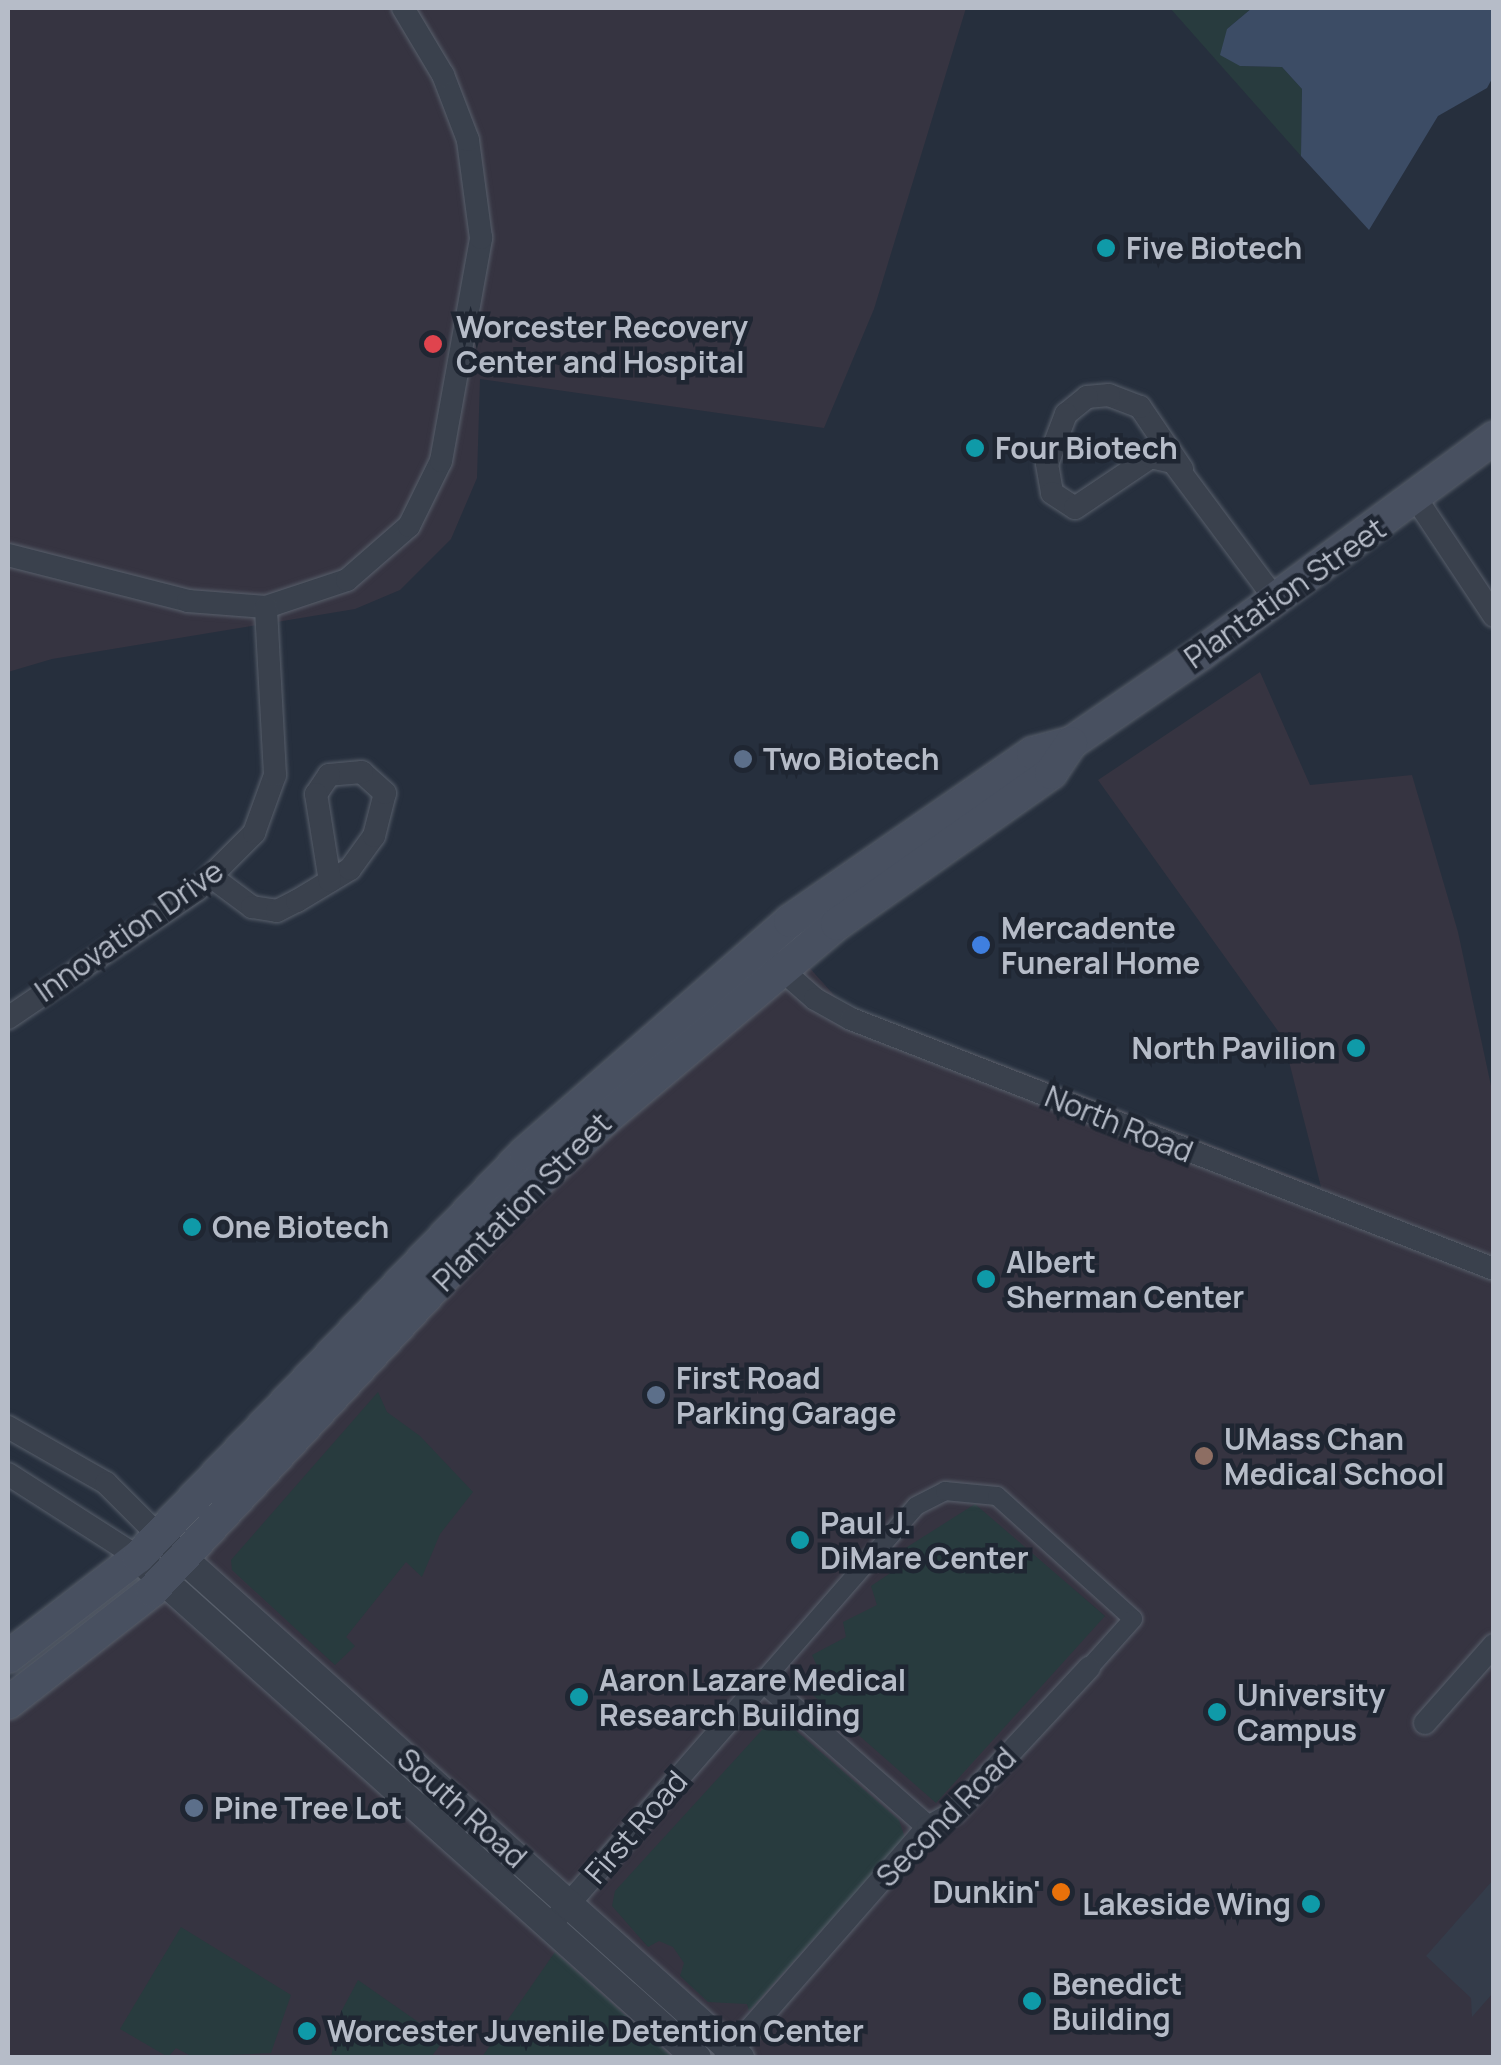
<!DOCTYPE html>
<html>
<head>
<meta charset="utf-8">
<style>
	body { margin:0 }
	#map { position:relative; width:1501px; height:2065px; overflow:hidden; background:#262f3d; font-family:Manrope,sans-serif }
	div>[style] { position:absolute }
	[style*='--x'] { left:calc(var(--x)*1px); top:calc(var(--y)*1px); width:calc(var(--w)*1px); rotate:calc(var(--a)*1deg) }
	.medical>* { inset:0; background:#363441 }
	.airport>* { inset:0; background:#343c4a }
	.green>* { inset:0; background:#283b3e }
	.water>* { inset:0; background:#3c4c65 }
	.roads { filter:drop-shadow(0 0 2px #585f6b) drop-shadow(0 0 2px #585f6b) }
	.pedestrian>* { height:18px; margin:-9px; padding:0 9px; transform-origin:9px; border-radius:9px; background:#3a414d }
	.minor>* { height:22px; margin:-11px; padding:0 11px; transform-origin:11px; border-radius:11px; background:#3a414d }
	.tertiary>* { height:28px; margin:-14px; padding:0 14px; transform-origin:14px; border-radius:14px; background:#3a414d }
	.secondary>* { height:32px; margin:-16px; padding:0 16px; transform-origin:16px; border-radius:16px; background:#485060 }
	.dots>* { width:28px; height:28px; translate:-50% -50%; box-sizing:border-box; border:5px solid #1f2632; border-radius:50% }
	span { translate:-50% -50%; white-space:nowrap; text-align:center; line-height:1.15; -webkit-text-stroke:9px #1f2632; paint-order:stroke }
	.poi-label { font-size:30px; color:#b6bcc8; font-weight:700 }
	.left { translate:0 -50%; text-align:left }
	.right { translate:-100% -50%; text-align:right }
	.street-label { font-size:30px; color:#b6bcc8 }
	.frame { position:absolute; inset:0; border:10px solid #b6bcc8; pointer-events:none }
</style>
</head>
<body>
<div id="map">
	<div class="medical">
		<i style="clip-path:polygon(8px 8px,966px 8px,874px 309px,824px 428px,480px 379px,477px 478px,451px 539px,400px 590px,355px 609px,52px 659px,8px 672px)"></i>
		<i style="clip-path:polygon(1260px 672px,1310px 785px,1412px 775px,1458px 932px,1493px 1095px,1493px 2057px,8px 2058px,8px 1719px,141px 1619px,589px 1146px,807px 965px,841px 1003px,1321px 1187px,1283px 1038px,1098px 780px)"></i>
	</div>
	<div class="airport">
		<i style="clip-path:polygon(1493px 1880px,1493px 1993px,1472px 2017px,1471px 1998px,1426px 1956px)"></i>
	</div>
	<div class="green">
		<i style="clip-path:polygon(1170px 8px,1252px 8px,1227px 29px,1240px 66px,1282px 67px,1302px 89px,1301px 156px)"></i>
		<i style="clip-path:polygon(378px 1392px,387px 1412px,420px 1436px,473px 1492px,440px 1534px,422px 1577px,406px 1562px,346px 1637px,355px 1646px,335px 1665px,232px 1570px,231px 1560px)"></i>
		<i style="clip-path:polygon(975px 1504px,1105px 1616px,936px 1803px,797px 1681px,817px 1666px,812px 1655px,846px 1637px,843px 1622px,877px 1605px,871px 1586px,907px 1562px,904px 1549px)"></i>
		<i style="clip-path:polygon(773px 1718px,785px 1721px,899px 1820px,905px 1838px,749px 2011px,747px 2004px,708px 2002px,680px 1976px,684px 1963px,673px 1947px,659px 1941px,648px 1947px,612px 1906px,615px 1891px)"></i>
		<i style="clip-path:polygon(181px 1927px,291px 1995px,271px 2053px,193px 2057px,176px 2048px,168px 2057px,120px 2029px)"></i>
		<i style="clip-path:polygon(555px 1952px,672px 2057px,482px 2057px)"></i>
		<i style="clip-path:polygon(358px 1980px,444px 2040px,431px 2057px,331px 2057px,341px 2012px)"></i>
	</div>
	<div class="water">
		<i style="clip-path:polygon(1252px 8px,1493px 8px,1493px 77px,1487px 88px,1438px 116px,1369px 230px,1301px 156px,1302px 89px,1282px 67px,1240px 66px,1220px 55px,1227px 29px)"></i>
	</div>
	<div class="roads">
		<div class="pedestrian">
			<i style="--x:763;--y:1681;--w:232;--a:-48.8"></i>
			<i style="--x:916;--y:1506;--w:33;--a:-27"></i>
			<i style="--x:945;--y:1491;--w:52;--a:5.5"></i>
			<i style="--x:997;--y:1496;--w:183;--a:42.1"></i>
			<i style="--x:1133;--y:1619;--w:66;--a:131.9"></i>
		</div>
		<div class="minor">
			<i style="--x:1182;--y:469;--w:75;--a:-124.1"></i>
			<i style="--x:1140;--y:407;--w:33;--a:-159"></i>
			<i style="--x:1109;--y:395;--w:22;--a:175"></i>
			<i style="--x:1087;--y:397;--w:27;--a:141"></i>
			<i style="--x:1066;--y:414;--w:53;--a:110.8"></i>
			<i style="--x:1047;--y:464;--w:29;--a:80"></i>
			<i style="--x:1052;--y:493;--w:27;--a:33"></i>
			<i style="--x:1075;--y:508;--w:92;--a:-33.9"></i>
			<i style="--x:1151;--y:457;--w:23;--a:13"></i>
			<i style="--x:1173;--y:462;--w:172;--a:53.3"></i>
			<i style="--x:1417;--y:500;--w:139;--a:56.4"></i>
			<i style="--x:8;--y:555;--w:186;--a:14.3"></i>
			<i style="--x:188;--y:601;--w:78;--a:4.4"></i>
			<i style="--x:266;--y:607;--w:85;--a:-18.4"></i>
			<i style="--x:347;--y:580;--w:82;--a:-41.1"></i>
			<i style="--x:409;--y:526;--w:72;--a:-63.8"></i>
			<i style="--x:441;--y:461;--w:227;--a:-79.8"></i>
			<i style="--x:481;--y:238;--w:99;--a:-97.6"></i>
			<i style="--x:468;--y:140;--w:70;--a:-111"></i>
			<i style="--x:443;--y:75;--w:78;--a:-120.8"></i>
			<i style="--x:213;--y:878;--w:49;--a:36.6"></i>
			<i style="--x:252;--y:907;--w:25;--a:9"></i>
			<i style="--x:277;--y:911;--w:22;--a:-27"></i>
			<i style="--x:297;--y:901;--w:62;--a:-31.1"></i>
			<i style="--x:350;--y:869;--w:41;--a:-54"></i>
			<i style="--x:374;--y:836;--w:44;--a:-75.7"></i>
			<i style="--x:385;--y:793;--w:31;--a:-138"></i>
			<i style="--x:362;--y:772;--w:33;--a:175"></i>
			<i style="--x:329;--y:775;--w:23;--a:124"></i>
			<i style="--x:316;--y:794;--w:88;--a:80.9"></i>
			<i style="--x:773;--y:962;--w:56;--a:41.4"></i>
			<i style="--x:815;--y:999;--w:41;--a:29.1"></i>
			<i style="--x:851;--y:1019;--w:690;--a:21.25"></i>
			<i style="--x:8;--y:1018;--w:228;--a:-34.1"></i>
			<i style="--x:197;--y:890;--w:81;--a:-45"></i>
			<i style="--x:254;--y:833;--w:62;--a:-70.1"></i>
			<i style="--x:275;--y:775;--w:168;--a:-93.1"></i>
			<i style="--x:8;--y:1427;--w:113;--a:29.7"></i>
			<i style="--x:106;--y:1483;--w:75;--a:45"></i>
			<i style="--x:8;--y:1474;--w:154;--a:32.6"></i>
			<i style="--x:1425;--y:1723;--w:104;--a:-48.5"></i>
			<i style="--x:559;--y:1915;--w:310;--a:-48.9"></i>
			<i style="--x:763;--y:1681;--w:220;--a:41.5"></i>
			<i style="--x:725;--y:2058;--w:308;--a:-48.7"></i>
			<i style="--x:928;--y:1827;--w:31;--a:-29"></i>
			<i style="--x:955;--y:1812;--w:197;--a:-47.1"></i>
		</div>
		<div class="tertiary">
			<i style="--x:167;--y:1544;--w:770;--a:41.89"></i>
			<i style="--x:146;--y:1565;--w:739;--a:41.82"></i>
		</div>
		<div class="secondary">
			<i style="--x:8;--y:1657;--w:164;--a:-37.6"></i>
			<i style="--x:138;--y:1557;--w:559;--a:-46.23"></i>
			<i style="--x:525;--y:1153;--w:352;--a:-41.2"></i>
			<i style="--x:790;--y:921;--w:295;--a:-34.7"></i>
			<i style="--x:1033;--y:753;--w:39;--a:-15"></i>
			<i style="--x:1071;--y:743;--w:159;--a:-34.5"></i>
			<i style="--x:1202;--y:653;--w:363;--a:-36.4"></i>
			<i style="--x:8;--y:1703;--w:182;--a:-37.9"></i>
			<i style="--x:152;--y:1591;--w:512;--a:-47.06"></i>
			<i style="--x:501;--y:1216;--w:139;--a:-43"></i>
			<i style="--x:603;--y:1121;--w:306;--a:-40.1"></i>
			<i style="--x:837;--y:924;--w:262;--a:-35.2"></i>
			<i style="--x:1051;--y:773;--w:36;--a:-56"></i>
		</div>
	</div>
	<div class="dots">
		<i style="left:1106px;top:248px;background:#0f9aa8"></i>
		<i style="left:433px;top:344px;background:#e0444e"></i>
		<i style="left:975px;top:448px;background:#0f9aa8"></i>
		<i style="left:743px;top:759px;background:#5c6f8a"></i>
		<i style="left:981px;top:945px;background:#3f7fe0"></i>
		<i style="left:1356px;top:1048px;background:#0f9aa8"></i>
		<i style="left:192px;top:1227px;background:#0f9aa8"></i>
		<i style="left:986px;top:1279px;background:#0f9aa8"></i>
		<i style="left:656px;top:1395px;background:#5c6f8a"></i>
		<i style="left:1204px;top:1456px;background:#8d6e63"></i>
		<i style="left:800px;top:1540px;background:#0f9aa8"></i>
		<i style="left:579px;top:1697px;background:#0f9aa8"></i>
		<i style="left:1217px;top:1712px;background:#0f9aa8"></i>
		<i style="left:194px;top:1808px;background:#5c6f8a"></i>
		<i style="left:1061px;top:1892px;background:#e8710a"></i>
		<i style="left:1311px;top:1904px;background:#0f9aa8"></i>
		<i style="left:1032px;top:2001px;background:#0f9aa8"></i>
		<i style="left:307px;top:2031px;background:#0f9aa8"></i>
	</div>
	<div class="poi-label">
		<span class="left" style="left:1126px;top:248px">Five Biotech</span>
		<span class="left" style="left:456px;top:344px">Worcester Recovery<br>Center and Hospital</span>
		<span class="left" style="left:995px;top:448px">Four Biotech</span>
		<span class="left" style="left:763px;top:759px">Two Biotech</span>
		<span class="left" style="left:1001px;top:945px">Mercadente<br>Funeral Home</span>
		<span class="right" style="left:1336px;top:1048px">North Pavilion</span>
		<span class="left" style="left:212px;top:1227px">One Biotech</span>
		<span class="left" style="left:1006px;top:1279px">Albert<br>Sherman Center</span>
		<span class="left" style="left:676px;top:1395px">First Road<br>Parking Garage</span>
		<span class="left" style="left:1224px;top:1456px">UMass Chan<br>Medical School</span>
		<span class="left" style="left:820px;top:1540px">Paul J.<br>DiMare Center</span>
		<span class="left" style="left:599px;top:1697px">Aaron Lazare Medical<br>Research Building</span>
		<span class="left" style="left:1237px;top:1712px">University<br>Campus</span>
		<span class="left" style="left:214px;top:1808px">Pine Tree Lot</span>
		<span class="right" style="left:1041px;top:1892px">Dunkin'</span>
		<span class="right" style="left:1291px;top:1904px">Lakeside Wing</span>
		<span class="left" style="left:1052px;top:2001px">Benedict<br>Building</span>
		<span class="left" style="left:327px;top:2031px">Worcester Juvenile Detention Center</span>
	</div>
	<div class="street-label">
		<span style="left:1285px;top:593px;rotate:-35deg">Plantation Street</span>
		<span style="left:129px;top:931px;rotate:-35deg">Innovation Drive</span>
		<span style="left:1119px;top:1124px;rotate:22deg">North Road</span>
		<span style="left:522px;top:1202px;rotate:-45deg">Plantation Street</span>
		<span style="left:462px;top:1808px;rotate:42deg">South Road</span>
		<span style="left:946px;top:1817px;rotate:-45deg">Second Road</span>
		<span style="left:636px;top:1827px;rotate:-49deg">First Road</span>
	</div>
	<div class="frame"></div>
</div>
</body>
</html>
